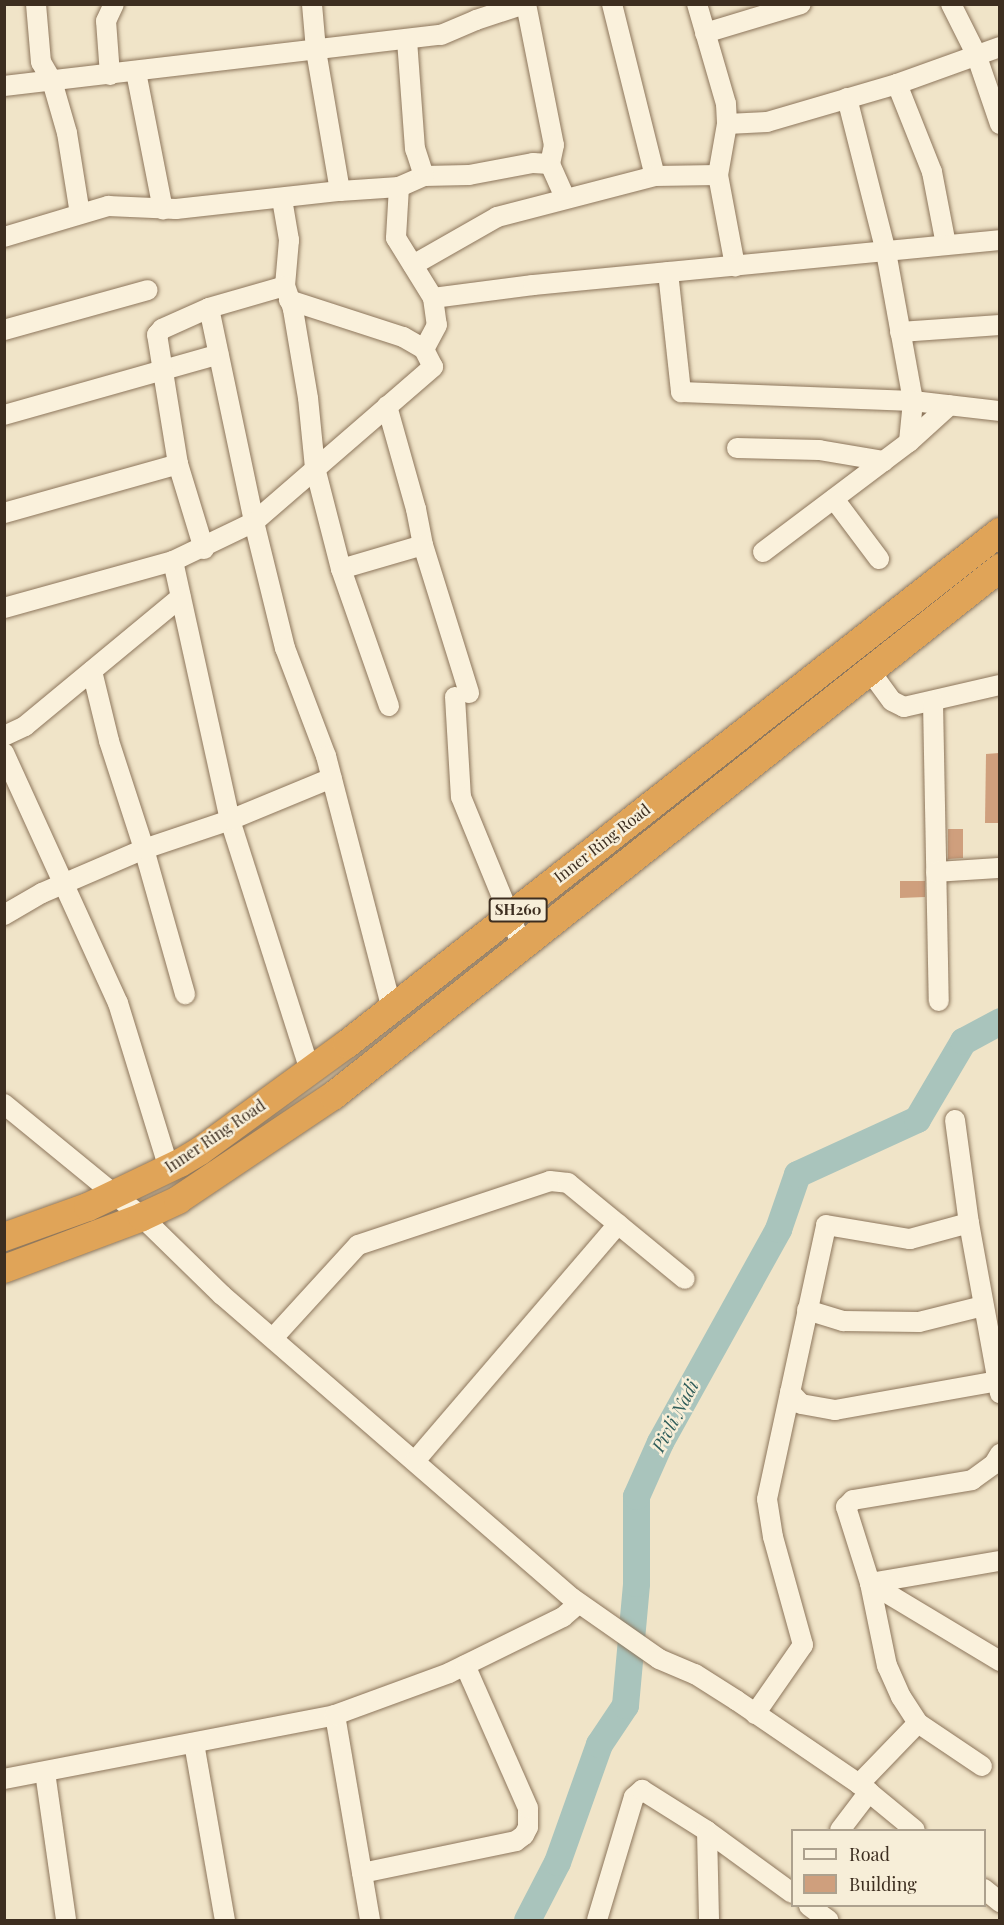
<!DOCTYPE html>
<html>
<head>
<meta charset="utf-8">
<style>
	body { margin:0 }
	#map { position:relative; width:1004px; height:1925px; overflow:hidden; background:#f0e4c8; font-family:"Playfair Display",serif }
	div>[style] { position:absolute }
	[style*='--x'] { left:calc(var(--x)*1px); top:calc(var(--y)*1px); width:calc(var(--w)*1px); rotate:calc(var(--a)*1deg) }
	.river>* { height:27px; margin:-13.5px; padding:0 13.5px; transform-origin:13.5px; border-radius:13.5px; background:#a9c4bc }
	.building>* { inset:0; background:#cf9f7d }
	.roads { filter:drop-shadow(0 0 2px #8d765c) drop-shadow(0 0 2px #8d765c) }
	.minor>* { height:20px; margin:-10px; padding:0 10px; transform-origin:10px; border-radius:10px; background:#faf1dc }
	.highway>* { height:28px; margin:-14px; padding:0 14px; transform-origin:14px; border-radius:14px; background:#e0a458 }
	span { translate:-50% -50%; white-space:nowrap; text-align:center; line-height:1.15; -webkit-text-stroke:5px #f7eed8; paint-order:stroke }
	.shield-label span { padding:2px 4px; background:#f7eed8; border:2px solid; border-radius:4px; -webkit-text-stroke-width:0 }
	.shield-label { font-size:15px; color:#3d2e20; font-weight:700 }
	.street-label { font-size:16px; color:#3d2e20 }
	.water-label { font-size:18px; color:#2f5d5a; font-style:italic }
	.frame { position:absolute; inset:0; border:6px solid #3d2e20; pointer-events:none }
	.legend { position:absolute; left:791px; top:1829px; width:195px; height:78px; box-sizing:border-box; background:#f7eed8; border:2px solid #ada18e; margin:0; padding:8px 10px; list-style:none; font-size:18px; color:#3d2e20 }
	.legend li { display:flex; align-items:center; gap:12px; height:30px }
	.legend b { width:30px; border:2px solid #ada18e }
</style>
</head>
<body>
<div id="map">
	<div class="river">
		<i style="--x:527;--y:1920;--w:65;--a:-62.7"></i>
		<i style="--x:557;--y:1862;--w:125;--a:-70.4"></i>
		<i style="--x:599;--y:1744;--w:47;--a:-56.3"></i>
		<i style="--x:625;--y:1705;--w:122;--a:-84.8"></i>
		<i style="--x:636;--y:1583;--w:87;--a:-90"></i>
		<i style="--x:636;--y:1496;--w:59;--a:-66"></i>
		<i style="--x:660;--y:1442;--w:244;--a:-61"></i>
		<i style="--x:778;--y:1229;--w:58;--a:-70.9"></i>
		<i style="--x:797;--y:1174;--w:132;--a:-24.6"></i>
		<i style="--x:917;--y:1119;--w:91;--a:-59.5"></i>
		<i style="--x:963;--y:1041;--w:42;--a:-28.4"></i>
	</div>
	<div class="building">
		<i style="clip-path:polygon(999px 753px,999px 823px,985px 823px,986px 754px)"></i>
		<i style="clip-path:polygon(948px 829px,963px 829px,963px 858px,948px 859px)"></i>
		<i style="clip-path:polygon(900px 881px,925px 881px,925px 897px,900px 898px)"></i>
	</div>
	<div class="roads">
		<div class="minor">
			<i style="--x:36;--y:4;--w:58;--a:85.1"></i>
			<i style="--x:41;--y:62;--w:22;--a:60"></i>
			<i style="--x:52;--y:81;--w:54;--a:73.9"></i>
			<i style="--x:67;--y:133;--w:82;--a:80.9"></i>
			<i style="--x:526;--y:4;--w:144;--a:78.8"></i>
			<i style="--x:554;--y:145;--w:19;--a:102"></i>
			<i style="--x:550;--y:164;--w:37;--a:66"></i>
			<i style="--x:612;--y:4;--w:177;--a:76"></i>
			<i style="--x:697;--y:4;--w:104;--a:73.8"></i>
			<i style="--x:726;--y:104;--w:20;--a:87"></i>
			<i style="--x:727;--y:124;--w:52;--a:100"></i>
			<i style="--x:718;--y:175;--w:93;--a:79.4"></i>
			<i style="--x:951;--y:4;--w:56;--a:63.4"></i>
			<i style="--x:976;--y:54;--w:74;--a:71.1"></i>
			<i style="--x:705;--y:33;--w:100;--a:-16.8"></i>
			<i style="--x:136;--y:72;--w:140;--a:78.9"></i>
			<i style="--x:110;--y:75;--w:54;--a:-94.2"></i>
			<i style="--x:106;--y:21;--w:19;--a:-65"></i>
			<i style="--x:897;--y:84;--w:95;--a:68.3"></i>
			<i style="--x:932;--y:172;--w:74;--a:79.1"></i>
			<i style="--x:4;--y:86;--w:440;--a:-6.7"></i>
			<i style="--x:441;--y:35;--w:38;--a:-23"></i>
			<i style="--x:476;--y:20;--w:52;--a:-18.1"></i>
			<i style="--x:847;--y:98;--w:159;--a:75.8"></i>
			<i style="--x:886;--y:252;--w:151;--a:79.7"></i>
			<i style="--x:913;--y:401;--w:88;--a:6.6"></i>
			<i style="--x:727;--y:124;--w:40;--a:-2.9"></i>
			<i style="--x:767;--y:122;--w:135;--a:-16.3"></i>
			<i style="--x:897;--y:84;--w:109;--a:-19.8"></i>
			<i style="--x:424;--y:176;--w:45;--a:-1.3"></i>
			<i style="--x:469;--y:175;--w:65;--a:-10.6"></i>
			<i style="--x:533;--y:163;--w:17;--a:3"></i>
			<i style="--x:399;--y:187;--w:51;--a:93.4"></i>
			<i style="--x:396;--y:238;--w:70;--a:58.3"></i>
			<i style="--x:433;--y:298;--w:27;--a:82"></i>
			<i style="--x:437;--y:325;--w:27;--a:118"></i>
			<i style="--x:340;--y:191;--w:59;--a:-3.9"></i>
			<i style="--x:399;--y:187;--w:27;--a:-24"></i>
			<i style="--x:424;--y:176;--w:28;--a:-108"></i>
			<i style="--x:415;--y:149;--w:110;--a:-94.2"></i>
			<i style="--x:282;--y:199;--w:42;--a:80.3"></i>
			<i style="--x:289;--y:240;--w:46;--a:95"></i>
			<i style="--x:4;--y:237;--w:109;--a:-16.6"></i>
			<i style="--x:108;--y:206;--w:68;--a:2.5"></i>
			<i style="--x:176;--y:209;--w:165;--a:-6.3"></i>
			<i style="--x:340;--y:191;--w:143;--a:-99.7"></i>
			<i style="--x:316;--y:50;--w:46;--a:-95"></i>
			<i style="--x:413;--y:265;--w:97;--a:-29.7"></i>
			<i style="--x:497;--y:217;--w:163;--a:-14.5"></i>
			<i style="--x:655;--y:176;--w:63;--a:-0.9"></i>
			<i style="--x:668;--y:272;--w:121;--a:83.8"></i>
			<i style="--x:681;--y:392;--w:232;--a:2.2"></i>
			<i style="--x:913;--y:401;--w:41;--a:95.6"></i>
			<i style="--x:433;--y:298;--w:101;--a:-7.4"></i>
			<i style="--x:533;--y:285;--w:469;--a:-5.5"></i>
			<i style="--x:4;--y:330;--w:149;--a:-15.5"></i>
			<i style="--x:900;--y:332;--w:100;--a:-4"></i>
			<i style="--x:387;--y:406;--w:107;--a:74.3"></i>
			<i style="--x:416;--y:509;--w:37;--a:79"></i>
			<i style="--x:423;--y:545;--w:155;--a:72.7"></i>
			<i style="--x:4;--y:415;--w:223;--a:-15.8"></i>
			<i style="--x:737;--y:448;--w:82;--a:1.4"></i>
			<i style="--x:819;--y:450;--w:66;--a:9.6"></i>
			<i style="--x:834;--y:499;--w:75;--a:53.1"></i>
			<i style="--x:4;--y:513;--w:181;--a:-15.7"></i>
			<i style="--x:204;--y:549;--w:89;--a:-107"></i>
			<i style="--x:178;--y:464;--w:131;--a:-99.2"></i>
			<i style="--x:157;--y:335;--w:8;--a:-50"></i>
			<i style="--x:162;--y:329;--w:51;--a:-24.1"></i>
			<i style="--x:763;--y:552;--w:183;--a:-37"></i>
			<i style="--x:909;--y:442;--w:55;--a:-42.1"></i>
			<i style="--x:173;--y:561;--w:265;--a:77.6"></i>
			<i style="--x:230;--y:820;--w:263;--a:72.3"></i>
			<i style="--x:341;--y:569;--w:85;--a:-16.3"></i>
			<i style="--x:4;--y:608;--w:175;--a:-15.5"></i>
			<i style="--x:173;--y:561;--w:90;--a:-25.7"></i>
			<i style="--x:254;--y:522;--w:237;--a:-40.9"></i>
			<i style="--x:433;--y:367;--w:20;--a:-117"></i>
			<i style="--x:424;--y:349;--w:24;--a:-150"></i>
			<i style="--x:403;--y:337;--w:120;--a:-162"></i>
			<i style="--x:92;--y:671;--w:72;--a:76.3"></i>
			<i style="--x:109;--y:741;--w:114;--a:72"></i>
			<i style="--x:144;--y:849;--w:151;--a:74.2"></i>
			<i style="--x:870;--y:671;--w:37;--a:54"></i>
			<i style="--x:892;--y:701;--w:13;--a:27"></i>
			<i style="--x:904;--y:707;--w:98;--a:-12.9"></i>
			<i style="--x:455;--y:697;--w:100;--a:86.6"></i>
			<i style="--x:461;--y:797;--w:161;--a:67.7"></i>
			<i style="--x:933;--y:702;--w:299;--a:88.9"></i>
			<i style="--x:389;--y:706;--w:145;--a:-109.3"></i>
			<i style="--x:341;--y:569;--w:104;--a:-104.4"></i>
			<i style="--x:315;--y:468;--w:70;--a:-95.7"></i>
			<i style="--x:308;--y:398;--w:90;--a:-99.6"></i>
			<i style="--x:293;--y:309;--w:24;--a:-109"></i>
			<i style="--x:285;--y:286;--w:79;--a:163.9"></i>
			<i style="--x:209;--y:308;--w:219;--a:78.1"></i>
			<i style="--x:254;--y:522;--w:130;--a:76.2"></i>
			<i style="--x:285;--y:648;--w:116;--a:69.2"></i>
			<i style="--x:326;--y:756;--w:262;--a:75.4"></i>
			<i style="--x:4;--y:736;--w:23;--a:-25"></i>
			<i style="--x:25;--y:726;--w:202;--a:-39.6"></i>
			<i style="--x:4;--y:753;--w:275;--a:65.5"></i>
			<i style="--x:118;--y:1003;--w:174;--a:72.9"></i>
			<i style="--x:936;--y:872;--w:64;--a:-3.6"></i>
			<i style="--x:4;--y:915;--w:44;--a:-30.1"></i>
			<i style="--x:42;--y:893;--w:111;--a:-23.3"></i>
			<i style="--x:144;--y:849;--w:91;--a:-18.6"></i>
			<i style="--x:230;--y:820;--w:110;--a:-22.4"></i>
			<i style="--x:4;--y:1104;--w:178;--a:39.3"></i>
			<i style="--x:142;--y:1217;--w:112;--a:44.3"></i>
			<i style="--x:222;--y:1295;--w:463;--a:40.9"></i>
			<i style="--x:572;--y:1598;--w:106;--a:35"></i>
			<i style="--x:659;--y:1659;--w:39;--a:23"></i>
			<i style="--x:695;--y:1674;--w:49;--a:32.4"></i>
			<i style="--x:736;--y:1700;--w:149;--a:34.3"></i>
			<i style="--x:859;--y:1784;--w:72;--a:39.4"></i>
			<i style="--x:955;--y:1120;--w:104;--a:82.3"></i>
			<i style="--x:969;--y:1223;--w:173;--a:79.7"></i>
			<i style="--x:807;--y:1310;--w:38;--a:17"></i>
			<i style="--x:843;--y:1321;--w:76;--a:0.8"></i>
			<i style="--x:919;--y:1322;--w:66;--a:-14"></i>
			<i style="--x:273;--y:1338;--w:126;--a:-47.6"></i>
			<i style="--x:358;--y:1245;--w:202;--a:-18.4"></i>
			<i style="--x:550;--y:1181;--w:18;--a:6"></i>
			<i style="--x:568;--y:1183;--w:151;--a:39.4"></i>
			<i style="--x:790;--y:1392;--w:16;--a:47"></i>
			<i style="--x:801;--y:1404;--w:35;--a:10"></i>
			<i style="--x:835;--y:1410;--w:165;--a:-10.1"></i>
			<i style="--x:415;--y:1461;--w:312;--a:-49.4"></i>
			<i style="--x:999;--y:1561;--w:131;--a:170.3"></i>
			<i style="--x:870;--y:1583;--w:152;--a:31"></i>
			<i style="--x:755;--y:1714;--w:84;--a:-55.2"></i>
			<i style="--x:803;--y:1645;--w:112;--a:-105.5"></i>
			<i style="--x:773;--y:1537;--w:38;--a:-99"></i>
			<i style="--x:767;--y:1499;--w:280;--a:-77.8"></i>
			<i style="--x:826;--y:1225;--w:85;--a:9.5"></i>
			<i style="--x:910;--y:1239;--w:61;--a:-15.2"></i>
			<i style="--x:335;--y:1715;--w:208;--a:80.3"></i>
			<i style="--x:918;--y:1723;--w:77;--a:33.9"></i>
			<i style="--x:194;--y:1743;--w:180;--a:80.1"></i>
			<i style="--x:45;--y:1772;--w:149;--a:81.9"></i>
			<i style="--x:4;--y:1779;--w:337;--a:-10.9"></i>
			<i style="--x:335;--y:1715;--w:121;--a:-20.2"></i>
			<i style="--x:449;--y:1673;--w:127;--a:-26.2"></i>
			<i style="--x:563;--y:1617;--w:21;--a:-41"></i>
			<i style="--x:859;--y:1784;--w:85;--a:-46"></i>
			<i style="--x:918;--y:1723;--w:31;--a:-123"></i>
			<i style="--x:901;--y:1697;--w:34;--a:-114"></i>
			<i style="--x:887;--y:1666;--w:85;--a:-101.6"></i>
			<i style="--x:870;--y:1583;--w:80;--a:-107.5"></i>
			<i style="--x:846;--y:1507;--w:10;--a:-45"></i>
			<i style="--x:853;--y:1500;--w:121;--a:-9.5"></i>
			<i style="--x:972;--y:1480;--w:27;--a:-36"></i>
			<i style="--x:994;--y:1464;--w:12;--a:-59"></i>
			<i style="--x:840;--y:1830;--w:48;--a:-52.7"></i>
			<i style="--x:707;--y:1831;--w:89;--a:88.7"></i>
			<i style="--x:362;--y:1873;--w:157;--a:-11.7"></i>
			<i style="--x:516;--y:1841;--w:10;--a:-37"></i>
			<i style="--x:524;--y:1835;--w:9;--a:-63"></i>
			<i style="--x:528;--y:1827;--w:19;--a:-90"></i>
			<i style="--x:528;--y:1808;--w:156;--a:-113.8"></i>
			<i style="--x:984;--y:1889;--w:21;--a:39"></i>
			<i style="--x:809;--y:1906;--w:24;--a:36"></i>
			<i style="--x:597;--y:1920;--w:128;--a:-73.3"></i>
			<i style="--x:634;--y:1797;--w:11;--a:-41"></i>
			<i style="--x:642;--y:1790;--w:77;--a:32.2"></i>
			<i style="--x:707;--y:1831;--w:105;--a:36.1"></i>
		</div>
		<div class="highway">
			<i style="--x:4;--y:1237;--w:89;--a:-19.7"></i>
			<i style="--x:88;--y:1207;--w:102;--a:-25.6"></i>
			<i style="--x:180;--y:1163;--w:23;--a:-31"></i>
			<i style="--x:200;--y:1151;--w:182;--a:-36.1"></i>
			<i style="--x:347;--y:1044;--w:830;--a:-38.1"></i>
			<i style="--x:4;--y:1269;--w:147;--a:-20.6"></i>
			<i style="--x:142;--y:1217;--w:40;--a:-25"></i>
			<i style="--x:178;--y:1200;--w:187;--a:-33.9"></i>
			<i style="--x:333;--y:1096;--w:851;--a:-38.37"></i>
		</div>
	</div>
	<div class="shield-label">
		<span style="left:518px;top:910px">SH260</span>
	</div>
	<div class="street-label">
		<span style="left:602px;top:843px;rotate:-38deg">Inner Ring Road</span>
		<span style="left:215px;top:1136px;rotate:-34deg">Inner Ring Road</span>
	</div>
	<div class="water-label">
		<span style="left:675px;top:1416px;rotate:-62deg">Pivli Nadi</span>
	</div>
	<div class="frame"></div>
	<ul class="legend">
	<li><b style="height:8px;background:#faf1dc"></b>Road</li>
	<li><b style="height:16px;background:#cf9f7d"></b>Building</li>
	</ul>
</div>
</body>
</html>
